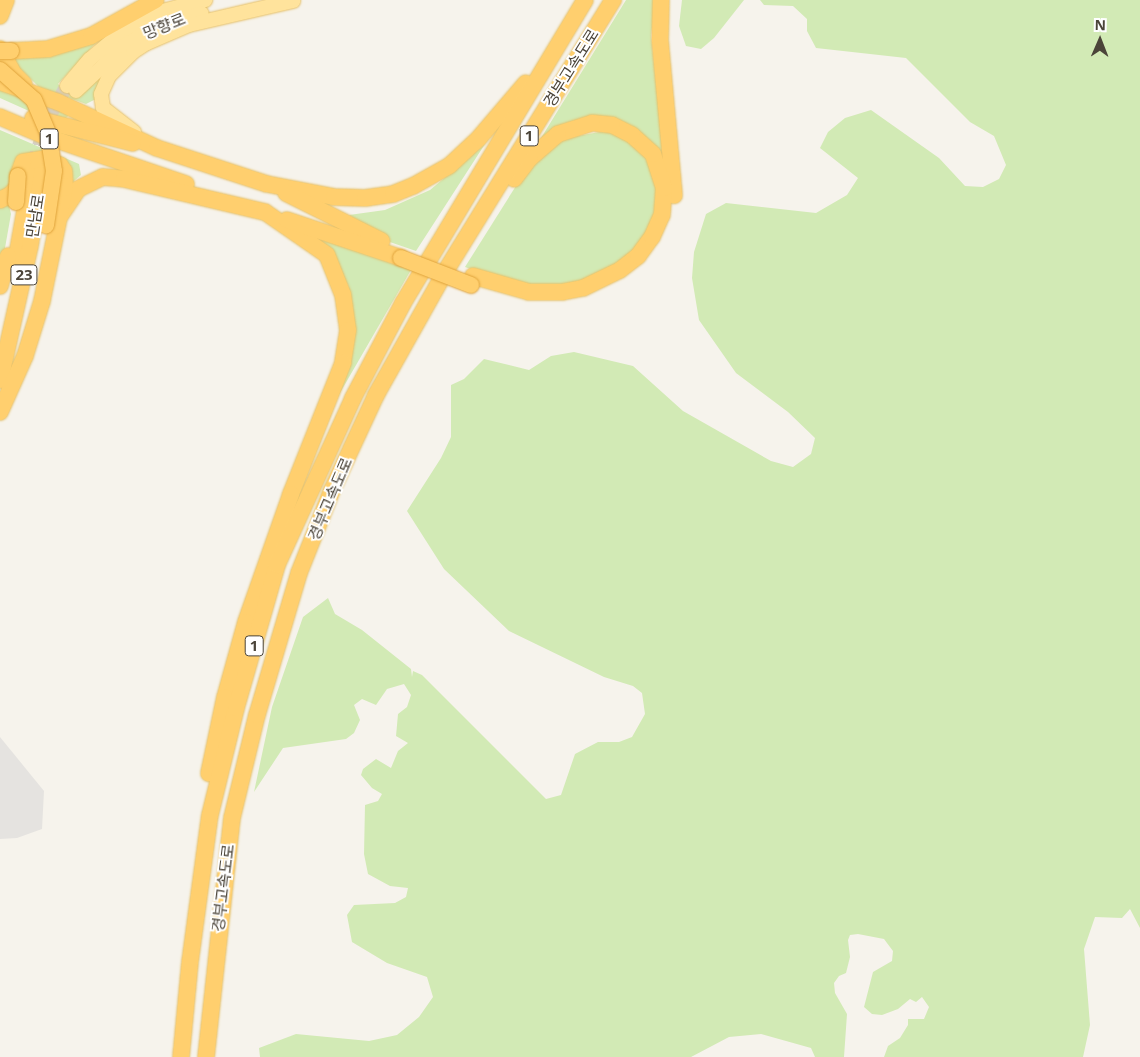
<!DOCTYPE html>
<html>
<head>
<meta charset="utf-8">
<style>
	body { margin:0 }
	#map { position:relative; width:1140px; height:1057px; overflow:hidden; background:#f6f3ec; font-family:"Noto Sans","Noto Sans KR",sans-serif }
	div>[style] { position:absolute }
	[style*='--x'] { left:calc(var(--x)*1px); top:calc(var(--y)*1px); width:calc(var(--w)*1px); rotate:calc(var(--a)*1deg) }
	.green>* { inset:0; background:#d2eab5 }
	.parking>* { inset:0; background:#e5e3e0 }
	.primary-tunnel>* { height:14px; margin-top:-7px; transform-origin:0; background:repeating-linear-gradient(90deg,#d4d0c8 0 14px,transparent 0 21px) }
	.roads { filter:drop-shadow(0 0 1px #e6c16a) drop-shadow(0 0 1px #e6c16a) }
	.primary>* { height:14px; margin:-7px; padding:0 7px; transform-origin:7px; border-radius:7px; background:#ffe39c }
	.highway>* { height:16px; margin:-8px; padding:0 8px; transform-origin:8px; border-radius:8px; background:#ffcf6e }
	.bridges { filter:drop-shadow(0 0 1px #e0a43c) drop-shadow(0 0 1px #e0a43c) }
	.highway-bridge>* { height:16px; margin:-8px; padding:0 8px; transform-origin:8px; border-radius:8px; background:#ffcf6e }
	span { translate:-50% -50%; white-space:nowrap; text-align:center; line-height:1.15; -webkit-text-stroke:4px #fff; paint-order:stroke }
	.shield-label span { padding:1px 4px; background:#fff; border:1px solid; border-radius:4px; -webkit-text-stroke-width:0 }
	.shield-label { font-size:15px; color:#4b4439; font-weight:700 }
	.street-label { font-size:16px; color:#4b4439 }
	.north { position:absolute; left:1075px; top:15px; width:50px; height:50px; -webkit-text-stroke:4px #fff; paint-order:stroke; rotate:1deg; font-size:14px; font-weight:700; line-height:20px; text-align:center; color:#4b4439 }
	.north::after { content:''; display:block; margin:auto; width:18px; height:22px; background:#4b4439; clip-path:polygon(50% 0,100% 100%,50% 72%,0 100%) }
</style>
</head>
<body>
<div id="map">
	<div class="green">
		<i style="clip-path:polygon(626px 0,655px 0,651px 36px,665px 165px,627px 126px,541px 138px)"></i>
		<i style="clip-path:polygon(682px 0,744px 0,714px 38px,701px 49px,686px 46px,679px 26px)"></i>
		<i style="clip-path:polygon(760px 0,1140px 0,1140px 928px,1130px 909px,1122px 918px,1095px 917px,1084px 949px,1090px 1025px,1083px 1057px,884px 1057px,888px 1046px,900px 1038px,908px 1025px,908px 1019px,924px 1019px,929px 1007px,922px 997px,916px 1002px,910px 999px,898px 1009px,882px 1015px,872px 1014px,864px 1007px,873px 972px,892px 961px,893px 951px,884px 939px,858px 934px,850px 935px,848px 940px,850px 957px,846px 973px,839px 976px,834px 983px,835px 993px,847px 1014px,844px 1057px,815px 1057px,811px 1048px,761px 1034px,729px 1037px,691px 1057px,260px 1057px,259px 1048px,296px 1034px,369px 1041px,397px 1035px,419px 1017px,433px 997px,427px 977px,387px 963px,352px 942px,347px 915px,354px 905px,395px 903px,406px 897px,408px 888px,390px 886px,368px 874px,364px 854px,365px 805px,378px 801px,382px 794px,372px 788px,361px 775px,363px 769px,376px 759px,391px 768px,398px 751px,408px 743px,396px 736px,398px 714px,407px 707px,411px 695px,404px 684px,387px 689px,376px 705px,362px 699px,354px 705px,360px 720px,354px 733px,346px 739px,283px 748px,254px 792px,272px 707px,303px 617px,328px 598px,335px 614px,362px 630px,411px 669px,412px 677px,413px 671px,422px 675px,546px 799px,561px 795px,575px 754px,598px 742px,619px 742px,632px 737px,645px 714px,642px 693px,633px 686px,604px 677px,509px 631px,444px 569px,407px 511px,441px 458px,451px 437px,451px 385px,464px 379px,484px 359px,529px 370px,551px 356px,574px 352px,633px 366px,683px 411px,771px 461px,793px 467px,811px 454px,815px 438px,788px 412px,736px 373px,699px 320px,692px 278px,694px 252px,706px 214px,726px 203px,816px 213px,847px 195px,858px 178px,820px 148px,828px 132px,845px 118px,871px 110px,939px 158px,965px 186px,983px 187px,999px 179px,1006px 165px,994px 136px,970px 122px,906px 58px,816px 48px,807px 31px,807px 19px,793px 6px,764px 5px)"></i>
		<i style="clip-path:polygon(105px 33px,58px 84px,75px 96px,127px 51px,96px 99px,86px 104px,39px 87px,9px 58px)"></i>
		<i style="clip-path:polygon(0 88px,67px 113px,68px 116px,65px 119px,29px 111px,0 98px)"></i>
		<i style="clip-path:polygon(0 130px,79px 164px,81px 175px,69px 185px,11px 185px,0 192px)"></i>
		<i style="clip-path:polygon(605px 131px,618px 133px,644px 154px,658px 187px,655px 216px,639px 245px,602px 276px,554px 289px,499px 279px,465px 267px,526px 170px,540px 157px,566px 138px)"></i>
		<i style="clip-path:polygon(485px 144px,416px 251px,384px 240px,349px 215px,385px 210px,430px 190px)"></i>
		<i style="clip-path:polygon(8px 202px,11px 214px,0 276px,0 205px)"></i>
		<i style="clip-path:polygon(321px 239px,411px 270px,337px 398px,351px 300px,348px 285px,321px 245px)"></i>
	</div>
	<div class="parking">
		<i style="clip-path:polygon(0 737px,44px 791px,42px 829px,17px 838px,0 839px)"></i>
	</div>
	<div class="primary-tunnel">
		<i style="--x:33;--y:166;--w:48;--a:-73.1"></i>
		<i style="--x:47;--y:120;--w:39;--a:-60"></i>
	</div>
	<div class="roads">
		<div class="primary">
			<i style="--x:67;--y:86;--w:35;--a:-50"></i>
			<i style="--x:90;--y:59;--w:48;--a:-40"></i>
			<i style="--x:127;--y:28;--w:32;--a:-28"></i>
			<i style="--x:155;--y:13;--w:52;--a:-14.6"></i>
			<i style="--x:76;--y:91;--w:66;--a:-43.2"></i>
			<i style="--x:124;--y:46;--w:32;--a:-32"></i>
			<i style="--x:151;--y:29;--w:53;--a:-17.4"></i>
			<i style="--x:134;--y:132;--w:39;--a:-142"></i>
			<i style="--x:103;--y:108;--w:14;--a:-98"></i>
			<i style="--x:101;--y:94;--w:20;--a:-66"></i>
			<i style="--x:109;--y:76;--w:34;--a:-45"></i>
			<i style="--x:133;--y:52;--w:17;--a:-33"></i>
			<i style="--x:147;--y:43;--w:46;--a:-23.2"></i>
			<i style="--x:189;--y:25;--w:107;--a:-13"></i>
		</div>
		<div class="highway">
			<i style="--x:661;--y:0;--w:40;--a:91.4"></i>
			<i style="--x:660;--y:40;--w:156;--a:84.8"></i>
			<i style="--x:0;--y:16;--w:17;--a:-69"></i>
			<i style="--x:0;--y:49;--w:29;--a:61"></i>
			<i style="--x:14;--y:74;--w:14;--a:45"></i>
			<i style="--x:11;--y:51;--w:37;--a:-3"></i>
			<i style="--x:48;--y:49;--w:45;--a:-16.8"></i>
			<i style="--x:91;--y:36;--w:74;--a:-29"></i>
			<i style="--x:0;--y:82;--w:61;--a:19"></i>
			<i style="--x:58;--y:102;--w:109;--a:24.9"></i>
			<i style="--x:157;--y:148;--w:116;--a:18.1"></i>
			<i style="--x:267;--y:184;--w:68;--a:11"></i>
			<i style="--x:334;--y:197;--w:31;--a:2"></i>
			<i style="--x:365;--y:198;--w:28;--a:-8"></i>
			<i style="--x:393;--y:194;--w:22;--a:-22"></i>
			<i style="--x:413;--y:186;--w:41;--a:-29.1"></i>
			<i style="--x:449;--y:166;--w:41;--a:-43"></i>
			<i style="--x:479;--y:138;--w:72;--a:-49.5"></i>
			<i style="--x:0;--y:117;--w:49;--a:22.9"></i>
			<i style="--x:45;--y:136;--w:149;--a:18.8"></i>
			<i style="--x:33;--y:118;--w:103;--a:14"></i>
			<i style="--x:286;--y:193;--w:107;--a:26.6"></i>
			<i style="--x:0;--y:200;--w:11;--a:-27"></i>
			<i style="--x:10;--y:195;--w:20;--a:-45"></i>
			<i style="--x:60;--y:216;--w:32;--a:-56"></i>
			<i style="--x:78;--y:189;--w:28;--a:-26"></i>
			<i style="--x:103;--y:177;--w:21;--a:5"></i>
			<i style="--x:124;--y:179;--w:145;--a:13.2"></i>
			<i style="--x:265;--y:212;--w:75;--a:34.7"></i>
			<i style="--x:327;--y:255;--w:43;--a:68.2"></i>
			<i style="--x:343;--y:295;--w:35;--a:82"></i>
			<i style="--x:348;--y:330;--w:33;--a:99"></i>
			<i style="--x:343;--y:363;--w:141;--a:111.7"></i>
			<i style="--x:291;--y:494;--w:136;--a:109.4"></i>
			<i style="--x:246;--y:622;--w:78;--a:105.6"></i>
			<i style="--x:225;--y:697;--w:78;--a:101.9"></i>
			<i style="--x:287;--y:220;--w:120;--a:18.4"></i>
			<i style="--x:14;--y:272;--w:108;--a:-79.8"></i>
			<i style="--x:473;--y:276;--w:58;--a:15.9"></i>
			<i style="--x:529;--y:292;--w:33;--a:0"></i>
			<i style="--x:562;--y:292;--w:21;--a:-11"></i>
			<i style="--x:583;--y:288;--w:41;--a:-25.9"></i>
			<i style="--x:620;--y:270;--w:23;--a:-38"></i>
			<i style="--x:638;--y:256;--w:24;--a:-54"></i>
			<i style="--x:652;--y:237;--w:24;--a:-66"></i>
			<i style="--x:662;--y:215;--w:27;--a:-86"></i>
			<i style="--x:664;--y:188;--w:36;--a:-108"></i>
			<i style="--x:653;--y:154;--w:28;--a:-138"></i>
			<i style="--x:632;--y:135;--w:22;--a:-153"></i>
			<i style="--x:612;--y:125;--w:20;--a:-174"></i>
			<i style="--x:592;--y:123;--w:36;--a:162"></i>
			<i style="--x:558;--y:134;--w:37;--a:139"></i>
			<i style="--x:530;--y:158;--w:26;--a:127"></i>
			<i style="--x:0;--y:286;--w:31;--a:-75"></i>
			<i style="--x:0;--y:380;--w:137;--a:-77.4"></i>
			<i style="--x:30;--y:246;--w:78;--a:-80.4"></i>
			<i style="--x:0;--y:412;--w:61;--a:-65.9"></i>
			<i style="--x:25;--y:356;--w:58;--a:-72.8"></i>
			<i style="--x:42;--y:301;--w:115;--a:-78.5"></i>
			<i style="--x:65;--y:188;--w:17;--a:-93"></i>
			<i style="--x:64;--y:171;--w:7;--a:-124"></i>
			<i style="--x:60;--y:165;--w:19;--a:-162"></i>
			<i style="--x:42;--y:159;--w:19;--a:171"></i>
			<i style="--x:23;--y:162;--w:15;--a:110"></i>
			<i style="--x:181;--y:1057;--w:95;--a:-84.6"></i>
			<i style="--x:190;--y:962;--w:148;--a:-82.3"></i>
			<i style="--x:210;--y:815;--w:110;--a:-76.3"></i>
			<i style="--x:236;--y:708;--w:149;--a:-74"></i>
			<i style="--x:277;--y:565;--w:183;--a:-65.5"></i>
			<i style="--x:353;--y:398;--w:107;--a:-62.2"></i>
			<i style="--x:403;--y:303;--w:353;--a:-59"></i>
			<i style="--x:206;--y:1057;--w:240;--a:-83.8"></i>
			<i style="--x:232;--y:818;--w:106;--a:-76.4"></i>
			<i style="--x:257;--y:715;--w:148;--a:-73.5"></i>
			<i style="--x:299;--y:573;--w:89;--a:-68.3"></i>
			<i style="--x:332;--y:490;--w:105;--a:-65.1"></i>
			<i style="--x:376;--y:395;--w:141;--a:-60.7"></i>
			<i style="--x:445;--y:272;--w:320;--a:-58.3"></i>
		</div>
	</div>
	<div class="bridges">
		<div class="highway-bridge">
			<i style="--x:0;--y:51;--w:11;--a:0"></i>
			<i style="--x:0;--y:70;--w:45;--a:41.4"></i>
			<i style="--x:34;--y:100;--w:36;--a:67"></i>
			<i style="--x:48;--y:133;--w:38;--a:81"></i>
			<i style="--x:54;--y:171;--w:55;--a:98.4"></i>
			<i style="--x:16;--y:202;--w:26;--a:-86"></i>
			<i style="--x:401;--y:258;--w:75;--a:21.1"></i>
		</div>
	</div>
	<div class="shield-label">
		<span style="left:529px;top:136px">1</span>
		<span style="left:49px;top:139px">1</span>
		<span style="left:24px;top:275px">23</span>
		<span style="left:254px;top:646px">1</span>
	</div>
	<div class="street-label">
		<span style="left:164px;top:26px;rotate:-22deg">망향로</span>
		<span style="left:571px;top:68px;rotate:-58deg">경부고속도로</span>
		<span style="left:35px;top:216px;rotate:-81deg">만남로</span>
		<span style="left:330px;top:499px;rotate:-67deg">경부고속도로</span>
		<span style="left:223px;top:888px;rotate:-83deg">경부고속도로</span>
	</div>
	<div class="north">N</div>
</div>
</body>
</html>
